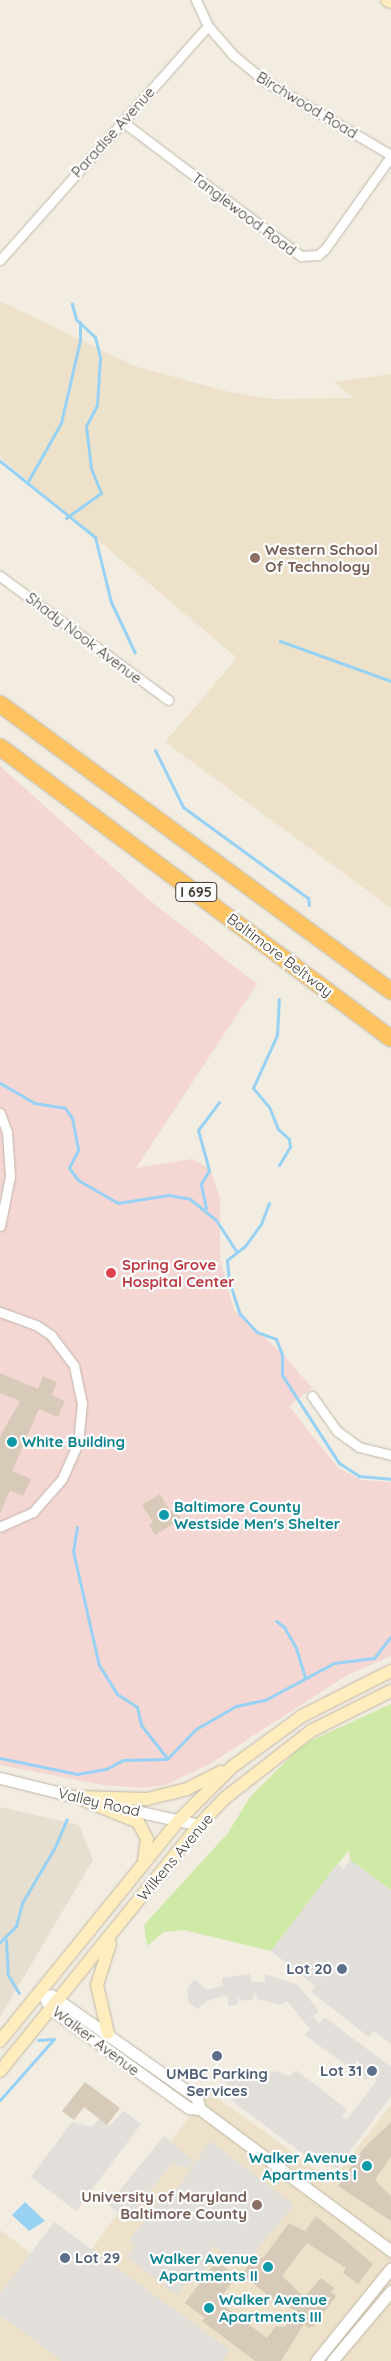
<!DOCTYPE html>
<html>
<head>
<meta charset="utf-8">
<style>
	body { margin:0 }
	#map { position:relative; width:391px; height:2361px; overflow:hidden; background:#f2ece1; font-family:Quicksand,sans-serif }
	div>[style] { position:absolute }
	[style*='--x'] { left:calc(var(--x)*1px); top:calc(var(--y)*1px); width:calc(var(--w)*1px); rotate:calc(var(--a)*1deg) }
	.residential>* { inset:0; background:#e6decf }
	.education>* { inset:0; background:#ede1ca }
	.medical>* { inset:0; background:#f4d6d3 }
	.green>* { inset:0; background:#ceeaa6 }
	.parking>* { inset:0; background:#e2dfdb }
	.water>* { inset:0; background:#97d2f5 }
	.stream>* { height:3px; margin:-1.5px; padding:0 1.5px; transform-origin:1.5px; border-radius:1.5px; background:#97d2f5 }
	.building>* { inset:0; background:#d7cab9 }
	.roads { filter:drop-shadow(0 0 1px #c0b7a6) drop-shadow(0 0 1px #c0b7a6) }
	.minor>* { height:9px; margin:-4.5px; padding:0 4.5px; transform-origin:4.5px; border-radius:4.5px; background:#fff }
	.tertiary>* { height:11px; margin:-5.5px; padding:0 5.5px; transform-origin:5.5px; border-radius:5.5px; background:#fff }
	.secondary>* { height:12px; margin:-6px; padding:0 6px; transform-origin:6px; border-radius:6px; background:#ffedbe }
	.motorway>* { height:16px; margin:-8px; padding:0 8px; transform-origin:8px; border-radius:8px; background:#ffc45f }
	.dots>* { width:14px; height:14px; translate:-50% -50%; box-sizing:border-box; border:2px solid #fff; border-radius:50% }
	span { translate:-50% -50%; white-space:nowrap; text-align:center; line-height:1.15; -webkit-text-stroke:4.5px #fff; paint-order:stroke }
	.shield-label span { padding:1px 4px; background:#fff; border:1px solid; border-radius:4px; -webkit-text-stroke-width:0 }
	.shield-label { font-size:14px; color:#433c32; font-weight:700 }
	.street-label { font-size:15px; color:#433c32 }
	.education-label { font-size:15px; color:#785e54; font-weight:700 }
	.left { translate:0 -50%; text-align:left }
	.right { translate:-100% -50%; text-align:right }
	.health-label { font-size:15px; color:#be3a42; font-weight:700 }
	.culture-label { font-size:15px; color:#0d838f; font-weight:700 }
	.service-label { font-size:15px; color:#4e5e75; font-weight:700 }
</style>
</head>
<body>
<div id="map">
	<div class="residential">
		<i style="clip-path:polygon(0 1807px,79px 1825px,93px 1860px,0 2017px)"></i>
	</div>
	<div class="education">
		<i style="clip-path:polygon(0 301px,134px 366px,229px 392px,272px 399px,354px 398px,334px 382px,391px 374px,391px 908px,165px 742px,237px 658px,0 457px)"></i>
		<i style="clip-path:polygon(208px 2091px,331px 2180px,391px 2105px,391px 2361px,0 2361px,0 2230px,68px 2281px)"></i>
	</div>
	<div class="medical">
		<i style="clip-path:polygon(0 766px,148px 899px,257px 984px,136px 1168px,192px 1159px,210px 1169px,220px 1198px,220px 1259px,234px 1310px,282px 1353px,312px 1388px,289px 1406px,337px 1467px,361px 1480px,391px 1482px,391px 1656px,349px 1674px,208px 1765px,165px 1785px,143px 1788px,103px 1785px,0 1765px)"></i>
	</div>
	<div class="green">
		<i style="clip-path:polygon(391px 1704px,391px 1890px,350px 1860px,349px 1850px,271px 1951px,184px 1930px,164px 1932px,147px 1946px,144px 1925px,228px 1833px,250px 1797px,294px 1753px,310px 1741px)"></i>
	</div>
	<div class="parking">
		<i style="clip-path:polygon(350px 1860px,391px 1890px,391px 2044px,374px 2031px,369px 2037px,311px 1992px,315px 1986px,271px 1951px,337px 1864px,343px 1869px)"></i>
		<i style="clip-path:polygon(250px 1974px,251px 1982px,265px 1982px,265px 1974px,298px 1985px,319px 2011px,313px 2017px,319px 2023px,324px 2017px,391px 2067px,391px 2096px,337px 2169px,315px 2153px,310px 2159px,232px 2101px,237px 2092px,221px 2079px,275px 2071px,290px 2076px,296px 2070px,347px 2109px,342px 2116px,347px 2120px,377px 2080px,370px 2075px,366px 2080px,305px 2035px,310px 2029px,287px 2001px,281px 2005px,257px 1999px,255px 1991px,253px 1999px,240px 2001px,237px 1993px,238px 2004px,229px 2006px,227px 1995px,206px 2001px,198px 2009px,189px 2003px,187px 1989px,194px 1979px,207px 1990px,222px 1986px,222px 1978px)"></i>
		<i style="clip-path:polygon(124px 2111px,141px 2124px,76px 2211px,31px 2177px,72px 2122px,92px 2127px,99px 2119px,109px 2126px)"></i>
		<i style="clip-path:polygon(164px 2136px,194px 2161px,188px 2168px,172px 2164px,127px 2219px,108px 2205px)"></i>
		<i style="clip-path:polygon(210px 2141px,294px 2205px,248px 2260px,228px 2258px,215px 2245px,210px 2252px,216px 2256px,201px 2275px,193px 2272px,177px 2295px,163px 2285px,168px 2278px,164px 2275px,159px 2281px,127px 2257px,135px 2245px,129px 2240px,161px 2199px,169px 2202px)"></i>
		<i style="clip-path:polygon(54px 2222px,230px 2350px,223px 2361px,62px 2361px,0 2315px,0 2294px)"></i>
	</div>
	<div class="water">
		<i style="clip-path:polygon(25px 2202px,45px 2221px,29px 2231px,12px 2215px)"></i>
	</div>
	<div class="stream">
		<i style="--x:0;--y:461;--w:122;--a:38.7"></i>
		<i style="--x:95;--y:537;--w:67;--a:76.2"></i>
		<i style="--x:111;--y:602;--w:56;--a:64.8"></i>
		<i style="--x:27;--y:483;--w:69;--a:-60.5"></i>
		<i style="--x:61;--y:423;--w:85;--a:-77.1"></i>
		<i style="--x:80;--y:340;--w:18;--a:-90"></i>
		<i style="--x:66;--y:518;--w:43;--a:-35.5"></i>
		<i style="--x:101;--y:493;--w:27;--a:-112"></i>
		<i style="--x:91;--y:468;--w:42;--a:-96.8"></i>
		<i style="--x:86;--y:426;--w:24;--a:-62"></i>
		<i style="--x:97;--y:405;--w:48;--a:-86.4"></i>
		<i style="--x:100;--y:357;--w:21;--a:-104"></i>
		<i style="--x:95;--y:337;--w:26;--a:-137"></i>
		<i style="--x:76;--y:319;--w:16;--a:-105"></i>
		<i style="--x:280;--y:641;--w:118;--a:19.8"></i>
		<i style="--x:155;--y:750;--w:64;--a:63.8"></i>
		<i style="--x:183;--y:807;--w:155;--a:36.1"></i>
		<i style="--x:308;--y:898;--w:7;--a:82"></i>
		<i style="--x:0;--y:1083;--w:39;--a:30"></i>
		<i style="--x:34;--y:1103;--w:31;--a:9"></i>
		<i style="--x:65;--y:1108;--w:12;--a:55"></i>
		<i style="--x:72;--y:1118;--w:33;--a:79"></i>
		<i style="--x:78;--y:1150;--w:20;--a:117"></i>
		<i style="--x:69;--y:1168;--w:15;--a:53"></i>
		<i style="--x:78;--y:1180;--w:46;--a:29.9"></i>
		<i style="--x:118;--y:1203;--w:51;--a:-9.1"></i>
		<i style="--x:168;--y:1195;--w:22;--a:10"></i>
		<i style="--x:190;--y:1199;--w:33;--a:39"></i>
		<i style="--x:216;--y:1220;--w:37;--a:57"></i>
		<i style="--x:279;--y:1165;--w:21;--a:-59"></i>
		<i style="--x:290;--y:1147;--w:8;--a:-97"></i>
		<i style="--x:289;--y:1139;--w:15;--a:-138"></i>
		<i style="--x:278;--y:1129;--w:24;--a:-112"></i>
		<i style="--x:269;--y:1107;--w:25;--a:-130"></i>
		<i style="--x:253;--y:1088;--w:58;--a:-65.6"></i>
		<i style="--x:277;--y:1035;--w:36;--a:-87"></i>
		<i style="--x:269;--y:1203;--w:22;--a:111"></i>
		<i style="--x:261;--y:1224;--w:27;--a:126"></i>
		<i style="--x:245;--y:1246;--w:23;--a:142"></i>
		<i style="--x:227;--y:1260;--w:21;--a:85"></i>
		<i style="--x:229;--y:1281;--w:35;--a:72"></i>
		<i style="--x:240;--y:1314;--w:25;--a:47"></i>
		<i style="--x:257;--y:1332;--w:20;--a:20"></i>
		<i style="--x:276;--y:1339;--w:17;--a:69"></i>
		<i style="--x:282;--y:1355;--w:20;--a:90"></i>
		<i style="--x:282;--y:1375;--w:105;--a:57.1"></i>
		<i style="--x:339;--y:1463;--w:24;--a:33"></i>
		<i style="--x:359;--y:1476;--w:32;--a:5"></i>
		<i style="--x:206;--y:1208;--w:25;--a:-102"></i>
		<i style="--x:201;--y:1184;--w:16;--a:-60"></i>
		<i style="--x:209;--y:1170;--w:41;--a:-105.4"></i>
		<i style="--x:198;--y:1130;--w:35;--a:-53"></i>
		<i style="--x:77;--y:1527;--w:24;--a:99"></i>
		<i style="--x:73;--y:1551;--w:117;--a:77.2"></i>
		<i style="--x:99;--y:1665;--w:34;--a:58"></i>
		<i style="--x:117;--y:1694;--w:24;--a:33"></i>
		<i style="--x:137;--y:1707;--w:18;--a:77"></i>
		<i style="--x:141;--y:1725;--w:42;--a:51.8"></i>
		<i style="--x:276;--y:1621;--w:10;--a:37"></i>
		<i style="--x:284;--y:1627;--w:24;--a:60"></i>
		<i style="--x:296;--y:1648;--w:30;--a:73"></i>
		<i style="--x:0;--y:1758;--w:79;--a:11.7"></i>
		<i style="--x:77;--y:1774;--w:29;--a:-10"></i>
		<i style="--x:106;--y:1769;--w:19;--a:-28"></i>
		<i style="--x:123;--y:1760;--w:44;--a:-1.3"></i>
		<i style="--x:167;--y:1759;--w:42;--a:-46"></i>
		<i style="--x:196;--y:1729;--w:46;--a:-29.9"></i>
		<i style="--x:236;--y:1706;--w:30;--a:-12"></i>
		<i style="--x:265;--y:1700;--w:78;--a:-28.2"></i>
		<i style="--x:334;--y:1663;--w:40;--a:-7.1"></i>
		<i style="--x:374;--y:1658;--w:28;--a:-52"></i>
		<i style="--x:6;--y:1940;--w:35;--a:87"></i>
		<i style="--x:8;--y:1975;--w:21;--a:59"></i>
		<i style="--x:0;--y:1942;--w:23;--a:-45"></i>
		<i style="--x:16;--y:1926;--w:24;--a:-75"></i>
		<i style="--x:22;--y:1903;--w:65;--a:-59.5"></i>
		<i style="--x:55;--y:1847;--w:30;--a:-67"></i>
		<i style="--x:38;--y:2040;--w:16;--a:-4"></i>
		<i style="--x:0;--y:2100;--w:81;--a:-48.5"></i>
	</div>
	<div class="building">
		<i style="clip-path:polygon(0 1373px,38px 1389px,43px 1376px,57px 1382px,52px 1395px,65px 1401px,58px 1417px,39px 1409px,12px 1471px,31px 1479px,23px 1496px,10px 1490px,0 1514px,0 1436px,20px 1401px,0 1393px)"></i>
		<i style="clip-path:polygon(160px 1494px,170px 1511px,175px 1509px,181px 1519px,155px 1535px,149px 1525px,153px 1522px,142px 1505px)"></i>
		<i style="clip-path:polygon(85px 2082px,120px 2108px,107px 2125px,84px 2107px,74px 2120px,62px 2111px)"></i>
		<i style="clip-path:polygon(391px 2122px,391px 2156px,375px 2180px,391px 2196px,391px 2221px,338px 2186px,363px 2149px)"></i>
		<i style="clip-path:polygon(316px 2216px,373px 2264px,358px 2284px,343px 2273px,346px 2268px,307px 2243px,282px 2276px,304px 2297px,321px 2278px,334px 2288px,331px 2292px,336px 2296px,314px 2326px,309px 2328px,304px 2324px,281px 2361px,255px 2361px,202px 2321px,205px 2318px,185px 2303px,213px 2265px,217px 2267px,220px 2264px,237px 2276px,218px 2301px,267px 2338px,276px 2326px,285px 2327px,296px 2312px,280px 2301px,278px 2304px,242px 2274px,256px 2254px,263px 2258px,289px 2223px,305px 2231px)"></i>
	</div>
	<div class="roads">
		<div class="minor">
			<i style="--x:208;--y:26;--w:38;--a:49"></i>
			<i style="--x:233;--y:55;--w:43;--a:39.3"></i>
			<i style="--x:266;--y:82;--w:145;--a:30.3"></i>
			<i style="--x:123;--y:122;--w:223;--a:37"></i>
			<i style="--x:301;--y:256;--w:17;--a:-3"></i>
			<i style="--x:318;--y:255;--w:9;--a:-41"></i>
			<i style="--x:325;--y:249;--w:114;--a:-54.6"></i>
			<i style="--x:0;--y:260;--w:313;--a:-48.4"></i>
			<i style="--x:208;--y:26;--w:29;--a:-115"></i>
			<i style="--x:0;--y:576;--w:209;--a:36.4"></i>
			<i style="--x:0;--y:1113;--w:20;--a:70"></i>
			<i style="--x:7;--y:1132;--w:44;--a:86.1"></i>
			<i style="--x:10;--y:1176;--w:51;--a:101.3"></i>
			<i style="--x:0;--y:1312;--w:38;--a:20"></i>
			<i style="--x:36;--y:1325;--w:18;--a:34"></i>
			<i style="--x:51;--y:1335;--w:39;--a:53"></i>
			<i style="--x:74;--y:1366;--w:38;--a:78"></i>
			<i style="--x:82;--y:1403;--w:40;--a:95.7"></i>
			<i style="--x:78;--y:1443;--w:39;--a:114"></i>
			<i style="--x:62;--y:1479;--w:44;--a:131.3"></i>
			<i style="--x:33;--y:1512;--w:36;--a:156"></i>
			<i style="--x:312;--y:1396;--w:43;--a:54.5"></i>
			<i style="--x:337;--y:1431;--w:27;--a:36"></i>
			<i style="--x:359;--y:1447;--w:33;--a:14"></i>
		</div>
		<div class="tertiary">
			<i style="--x:0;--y:1778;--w:88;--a:13.9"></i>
			<i style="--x:100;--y:1803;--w:101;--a:12.5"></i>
			<i style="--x:41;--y:1991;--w:21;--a:61"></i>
			<i style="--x:51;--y:2009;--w:170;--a:35.7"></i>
			<i style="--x:189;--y:2108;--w:11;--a:5"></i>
			<i style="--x:200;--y:2109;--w:238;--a:36.6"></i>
			<i style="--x:51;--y:1995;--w:179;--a:35.2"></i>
			<i style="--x:197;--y:2098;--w:11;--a:75"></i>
			<i style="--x:316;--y:2361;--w:119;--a:-51.1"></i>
			<i style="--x:332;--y:2361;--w:92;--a:-49.9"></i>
		</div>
		<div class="secondary">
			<i style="--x:387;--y:0;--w:4;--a:27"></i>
			<i style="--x:76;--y:1797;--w:71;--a:1.6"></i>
			<i style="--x:147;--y:1799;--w:41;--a:-14"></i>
			<i style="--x:187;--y:1789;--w:38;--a:-27"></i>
			<i style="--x:86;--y:1801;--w:56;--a:22"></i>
			<i style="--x:138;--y:1822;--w:19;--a:62"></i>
			<i style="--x:147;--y:1839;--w:21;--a:98"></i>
			<i style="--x:108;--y:2033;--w:49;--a:-102.9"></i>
			<i style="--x:97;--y:1985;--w:43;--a:-72.4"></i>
			<i style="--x:0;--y:2041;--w:284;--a:-51"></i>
			<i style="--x:179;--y:1820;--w:75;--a:-45"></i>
			<i style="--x:232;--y:1767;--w:87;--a:-36.1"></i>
			<i style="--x:302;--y:1716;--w:100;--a:-26.8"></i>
			<i style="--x:0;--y:2071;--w:316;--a:-51"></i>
			<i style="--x:199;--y:1825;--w:37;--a:-46"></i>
			<i style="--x:225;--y:1798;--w:109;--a:-37.9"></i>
			<i style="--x:311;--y:1731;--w:89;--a:-26.6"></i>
		</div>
		<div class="motorway">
			<i style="--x:0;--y:704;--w:485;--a:36.3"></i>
			<i style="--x:0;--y:747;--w:487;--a:36.7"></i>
		</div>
	</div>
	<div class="dots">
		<i style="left:255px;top:558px;background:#8d6e63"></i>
		<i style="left:111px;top:1273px;background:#e0444e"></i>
		<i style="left:12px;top:1442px;background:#0f9aa8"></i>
		<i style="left:164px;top:1515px;background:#0f9aa8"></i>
		<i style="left:342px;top:1969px;background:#5c6f8a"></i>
		<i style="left:217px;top:2056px;background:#5c6f8a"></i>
		<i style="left:372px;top:2071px;background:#5c6f8a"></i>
		<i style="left:367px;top:2166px;background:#0f9aa8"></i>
		<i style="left:257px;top:2205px;background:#8d6e63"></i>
		<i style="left:65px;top:2258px;background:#5c6f8a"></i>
		<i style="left:268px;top:2267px;background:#0f9aa8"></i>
		<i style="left:209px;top:2308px;background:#0f9aa8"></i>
	</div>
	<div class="shield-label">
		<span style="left:196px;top:892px">I 695</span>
	</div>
	<div class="street-label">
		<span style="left:307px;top:105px;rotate:31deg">Birchwood Road</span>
		<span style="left:113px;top:132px;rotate:-48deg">Paradise Avenue</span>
		<span style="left:244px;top:214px;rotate:37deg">Tanglewood Road</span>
		<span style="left:84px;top:638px;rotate:37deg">Shady Nook Avenue</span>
		<span style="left:280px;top:955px;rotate:37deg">Baltimore Beltway</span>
		<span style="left:99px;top:1802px;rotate:13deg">Valley Road</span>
		<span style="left:175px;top:1857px;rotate:-50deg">Wilkens Avenue</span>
		<span style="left:96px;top:2041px;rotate:37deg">Walker Avenue</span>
	</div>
	<div class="education-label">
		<span class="left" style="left:265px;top:558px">Western School<br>Of Technology</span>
		<span class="right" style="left:247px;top:2205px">University of Maryland<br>Baltimore County</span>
	</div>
	<div class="health-label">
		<span class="left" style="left:122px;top:1273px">Spring Grove<br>Hospital Center</span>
	</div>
	<div class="culture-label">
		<span class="left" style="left:22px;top:1442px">White Building</span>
		<span class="left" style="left:174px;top:1515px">Baltimore County<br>Westside Men's Shelter</span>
		<span class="right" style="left:357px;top:2166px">Walker Avenue<br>Apartments I</span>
		<span class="right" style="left:258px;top:2267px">Walker Avenue<br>Apartments II</span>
		<span class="left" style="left:219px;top:2308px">Walker Avenue<br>Apartments III</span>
	</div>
	<div class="service-label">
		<span class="right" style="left:332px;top:1969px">Lot 20</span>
		<span class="right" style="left:362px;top:2071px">Lot 31</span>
		<span style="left:217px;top:2082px">UMBC Parking<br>Services</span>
		<span class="left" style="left:75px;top:2258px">Lot 29</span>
	</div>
</div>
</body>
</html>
